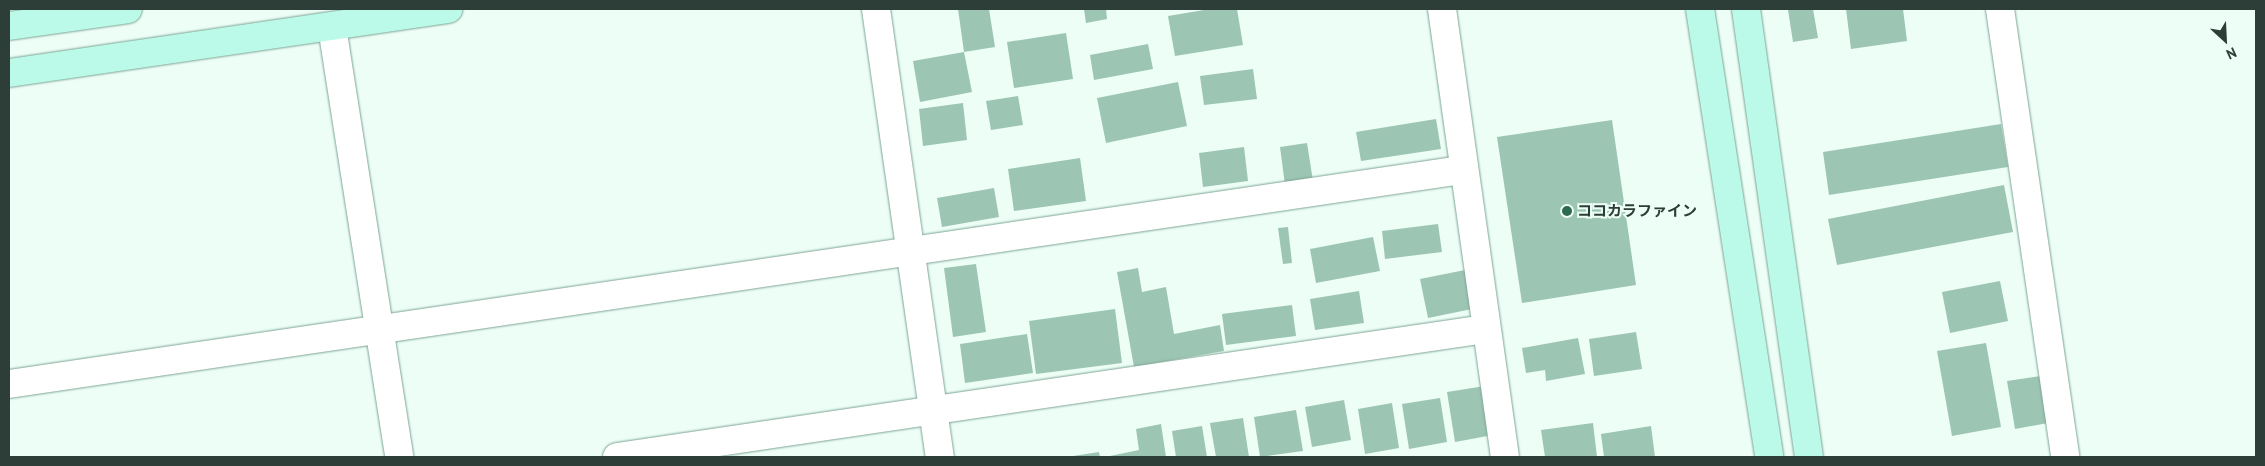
<!DOCTYPE html>
<html>
<head>
<meta charset="utf-8">
<style>
	body { margin:0 }
	#map { position:relative; width:2265px; height:466px; overflow:hidden; background:#edfef6; font-family:"PT Sans","Noto Sans JP",sans-serif }
	div>[style] { position:absolute }
	[style*='--x'] { left:calc(var(--x)*1px); top:calc(var(--y)*1px); width:calc(var(--w)*1px); rotate:calc(var(--a)*1deg) }
	.building>* { inset:0; background:#9dc5b4 }
	.roads { filter:drop-shadow(0 0 1px #7da494) drop-shadow(0 0 1px #7da494) }
	.street>* { height:28px; margin:-14px; padding:0 14px; transform-origin:14px; border-radius:14px; background:#fff }
	.secondary>* { height:28px; margin:-14px; padding:0 14px; transform-origin:14px; border-radius:14px; background:#bbfae8 }
	.dots>* { width:14px; height:14px; translate:-50% -50%; box-sizing:border-box; border:2px solid #edfef6; border-radius:50% }
	span { translate:-50% -50%; white-space:nowrap; text-align:center; line-height:1.15; -webkit-text-stroke:4px #edfef6; paint-order:stroke }
	.poi-label { font-size:15px; color:#2d3d37; font-weight:700 }
	.left { translate:0 -50%; text-align:left }
	.frame { position:absolute; inset:0; border:10px solid #2d3d37; pointer-events:none }
	.north { position:absolute; left:2200px; top:15px; width:50px; height:50px; -webkit-text-stroke:4px #edfef6; paint-order:stroke; rotate:155deg; font-size:14px; font-weight:700; line-height:20px; text-align:center; color:#2d3d37 }
	.north::after { content:''; display:block; margin:auto; width:18px; height:22px; background:#2d3d37; clip-path:polygon(50% 0,100% 100%,50% 72%,0 100%) }
</style>
</head>
<body>
<div id="map">
	<div class="building">
		<i style="clip-path:polygon(958px 9px,989px 9px,995px 47px,964px 52px)"></i>
		<i style="clip-path:polygon(1084px 9px,1106px 9px,1107px 19px,1086px 23px)"></i>
		<i style="clip-path:polygon(1210px 9px,1237px 9px,1243px 45px,1175px 56px,1168px 16px)"></i>
		<i style="clip-path:polygon(1813px 9px,1818px 38px,1793px 42px,1788px 10px)"></i>
		<i style="clip-path:polygon(1846px 9px,1903px 9px,1907px 41px,1851px 49px)"></i>
		<i style="clip-path:polygon(1066px 33px,1073px 79px,1014px 88px,1007px 42px)"></i>
		<i style="clip-path:polygon(1148px 44px,1153px 69px,1094px 80px,1090px 55px)"></i>
		<i style="clip-path:polygon(964px 52px,972px 92px,920px 102px,913px 61px)"></i>
		<i style="clip-path:polygon(1253px 69px,1257px 99px,1204px 105px,1200px 76px)"></i>
		<i style="clip-path:polygon(1178px 82px,1187px 126px,1106px 143px,1097px 98px)"></i>
		<i style="clip-path:polygon(1018px 96px,1023px 125px,991px 130px,986px 101px)"></i>
		<i style="clip-path:polygon(963px 103px,967px 140px,923px 146px,919px 109px)"></i>
		<i style="clip-path:polygon(1436px 119px,1441px 149px,1361px 161px,1356px 132px)"></i>
		<i style="clip-path:polygon(1612px 120px,1636px 285px,1522px 303px,1497px 137px)"></i>
		<i style="clip-path:polygon(2001px 124px,2008px 167px,1829px 195px,1823px 152px)"></i>
		<i style="clip-path:polygon(1307px 143px,1313px 181px,1285px 185px,1280px 147px)"></i>
		<i style="clip-path:polygon(1244px 147px,1248px 181px,1203px 187px,1199px 153px)"></i>
		<i style="clip-path:polygon(1080px 158px,1086px 201px,1014px 211px,1008px 169px)"></i>
		<i style="clip-path:polygon(2004px 185px,2013px 232px,1837px 265px,1828px 219px)"></i>
		<i style="clip-path:polygon(994px 188px,999px 217px,942px 227px,937px 198px)"></i>
		<i style="clip-path:polygon(1438px 224px,1442px 252px,1385px 259px,1382px 231px)"></i>
		<i style="clip-path:polygon(1288px 227px,1292px 263px,1283px 264px,1278px 228px)"></i>
		<i style="clip-path:polygon(1373px 237px,1380px 271px,1316px 283px,1310px 249px)"></i>
		<i style="clip-path:polygon(976px 264px,986px 332px,953px 337px,944px 268px)"></i>
		<i style="clip-path:polygon(1138px 268px,1142px 292px,1166px 287px,1174px 334px,1220px 325px,1224px 351px,1134px 367px,1117px 272px)"></i>
		<i style="clip-path:polygon(1465px 270px,1472px 309px,1428px 318px,1420px 279px)"></i>
		<i style="clip-path:polygon(2000px 281px,2008px 321px,1950px 333px,1942px 292px)"></i>
		<i style="clip-path:polygon(1359px 291px,1364px 323px,1315px 330px,1310px 299px)"></i>
		<i style="clip-path:polygon(1292px 305px,1296px 336px,1226px 345px,1222px 314px)"></i>
		<i style="clip-path:polygon(1115px 309px,1122px 363px,1036px 374px,1029px 321px)"></i>
		<i style="clip-path:polygon(1636px 332px,1642px 369px,1594px 376px,1589px 339px)"></i>
		<i style="clip-path:polygon(1027px 334px,1033px 373px,965px 383px,960px 344px)"></i>
		<i style="clip-path:polygon(1578px 338px,1585px 374px,1546px 381px,1545px 370px,1526px 373px,1522px 348px)"></i>
		<i style="clip-path:polygon(1986px 343px,2001px 427px,1952px 436px,1937px 351px)"></i>
		<i style="clip-path:polygon(2041px 376px,2048px 423px,2015px 429px,2007px 381px)"></i>
		<i style="clip-path:polygon(1485px 386px,1493px 435px,1455px 442px,1447px 392px)"></i>
		<i style="clip-path:polygon(1440px 398px,1447px 442px,1409px 449px,1402px 404px)"></i>
		<i style="clip-path:polygon(1344px 400px,1351px 440px,1312px 447px,1305px 407px)"></i>
		<i style="clip-path:polygon(1392px 403px,1399px 448px,1365px 454px,1358px 409px)"></i>
		<i style="clip-path:polygon(1296px 410px,1303px 451px,1260px 457px,1254px 417px)"></i>
		<i style="clip-path:polygon(1243px 418px,1249px 457px,1216px 457px,1210px 423px)"></i>
		<i style="clip-path:polygon(1593px 423px,1597px 457px,1545px 457px,1541px 430px)"></i>
		<i style="clip-path:polygon(1161px 424px,1166px 457px,1105px 457px,1139px 450px,1136px 429px)"></i>
		<i style="clip-path:polygon(1202px 426px,1207px 457px,1176px 457px,1172px 431px)"></i>
		<i style="clip-path:polygon(1651px 426px,1655px 457px,1604px 457px,1601px 434px)"></i>
		<i style="clip-path:polygon(1099px 452px,1100px 457px,1073px 457px,1073px 456px)"></i>
	</div>
	<div class="roads">
		<div class="street">
			<i style="--x:876;--y:9;--w:453;--a:81.9"></i>
			<i style="--x:1442;--y:9;--w:452;--a:82"></i>
			<i style="--x:2000;--y:9;--w:453;--a:81.7"></i>
			<i style="--x:332;--y:27;--w:435;--a:81.1"></i>
			<i style="--x:9;--y:384;--w:1469;--a:-8.38"></i>
			<i style="--x:617;--y:457;--w:877;--a:-8.39"></i>
		</div>
		<div class="secondary">
			<i style="--x:1700;--y:9;--w:453;--a:81.2"></i>
			<i style="--x:1746;--y:9;--w:452;--a:82"></i>
			<i style="--x:9;--y:26;--w:120;--a:-8.1"></i>
			<i style="--x:9;--y:73;--w:444;--a:-8.3"></i>
		</div>
	</div>
	<div class="dots">
		<i style="left:1567px;top:211px;background:#2d6953"></i>
	</div>
	<div class="poi-label">
		<span class="left" style="left:1577px;top:211px">ココカラファイン</span>
	</div>
	<div class="frame"></div>
	<div class="north">N</div>
</div>
</body>
</html>
